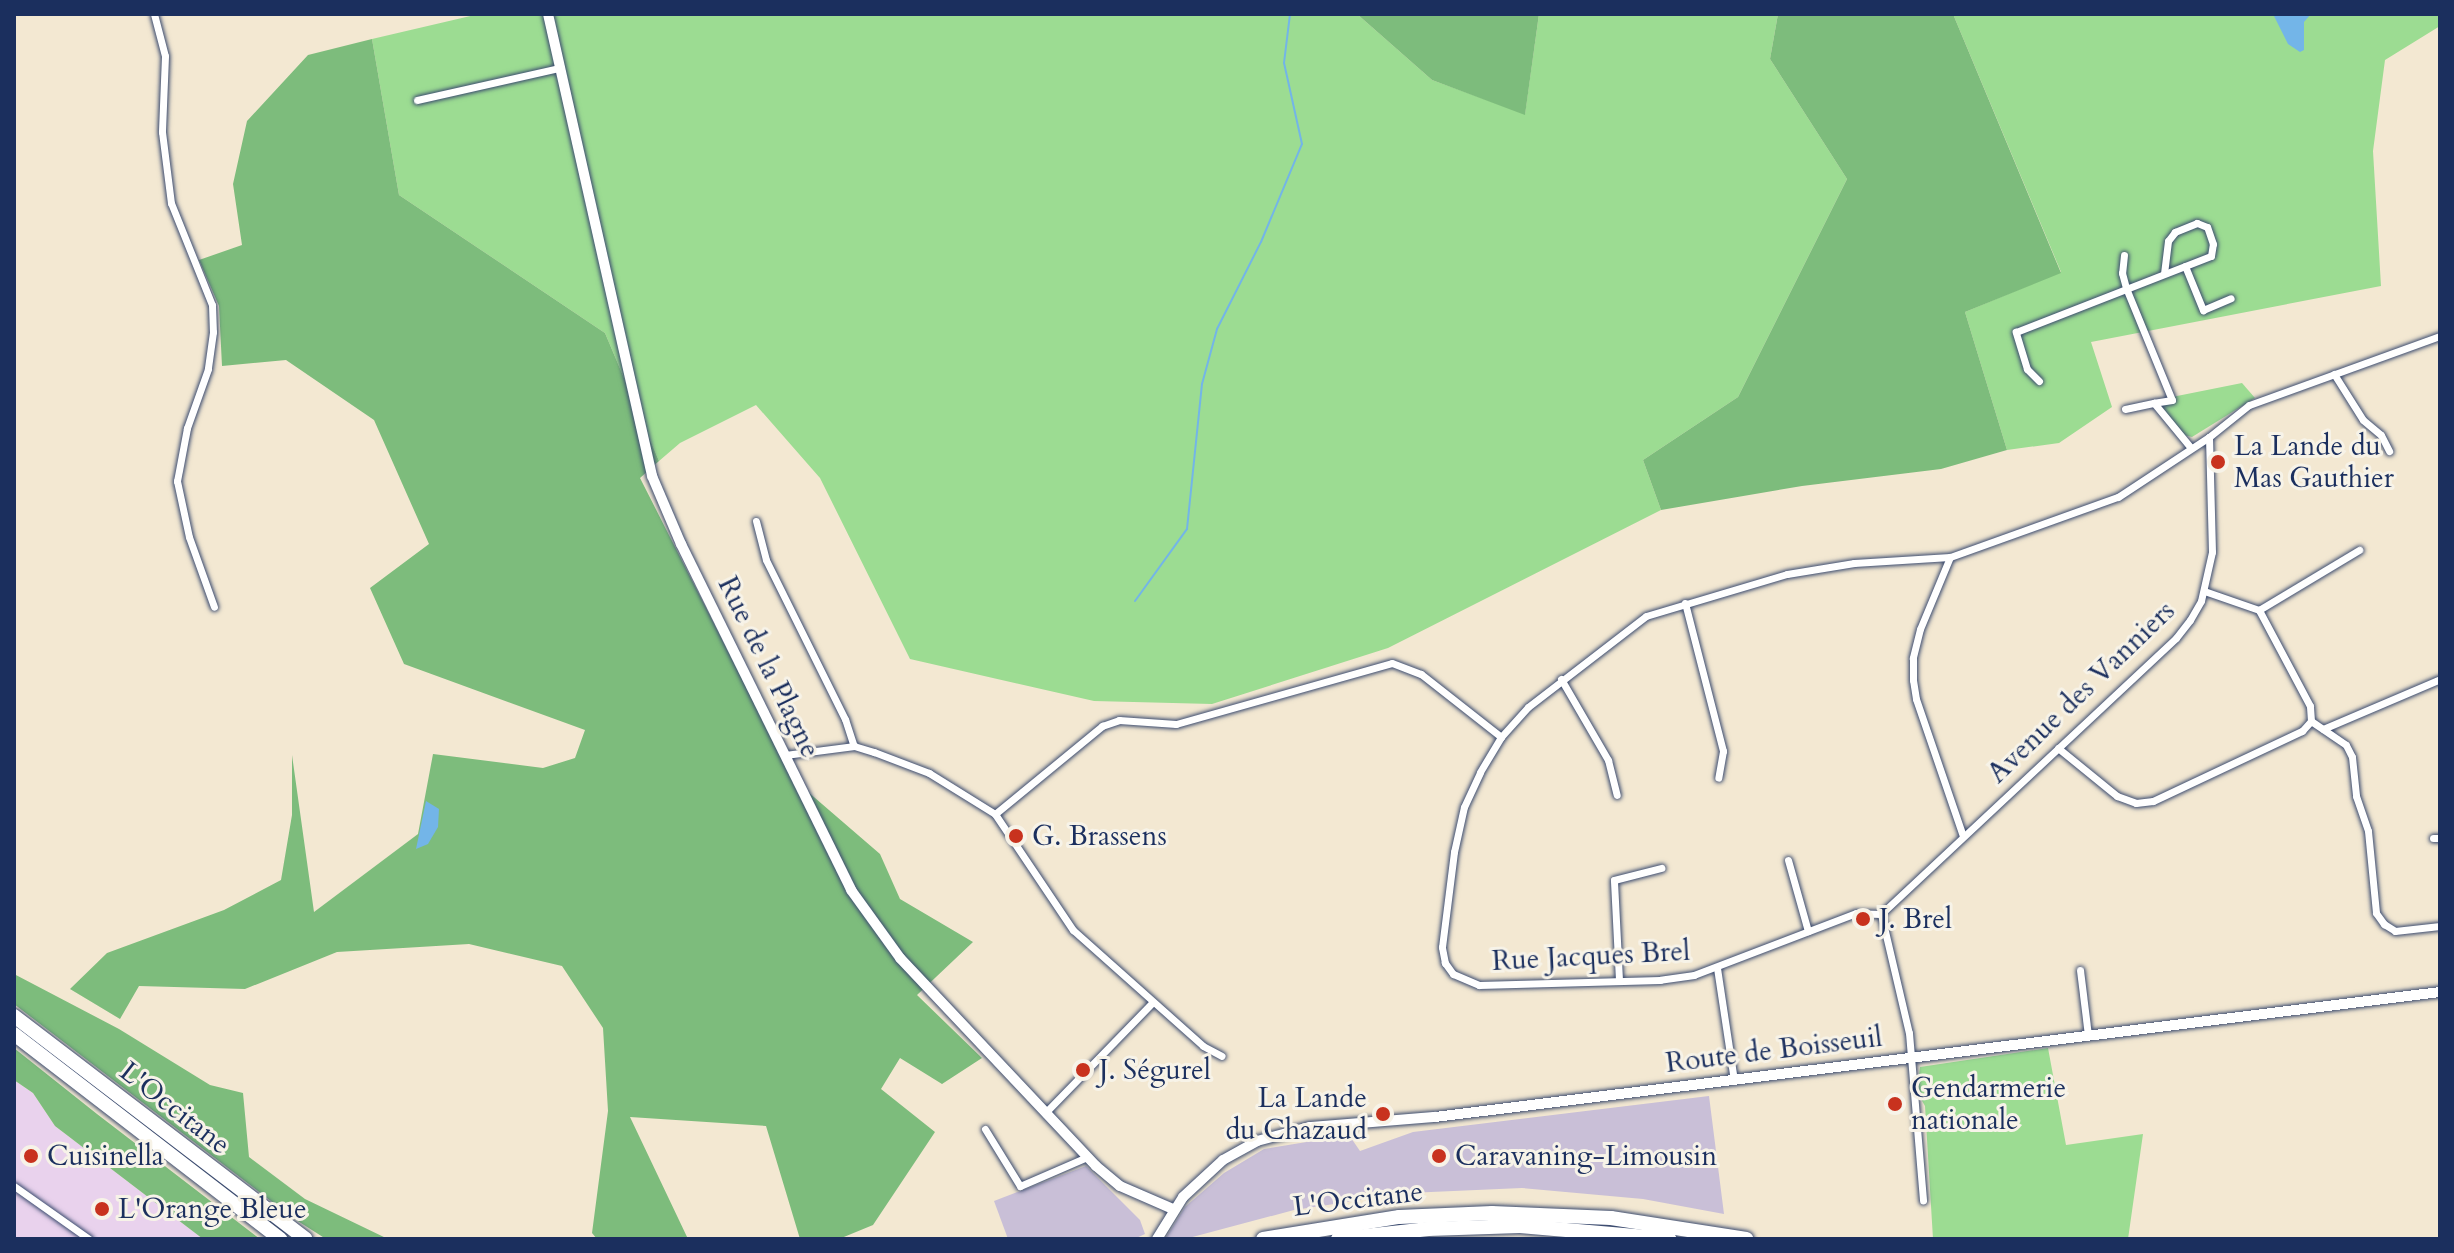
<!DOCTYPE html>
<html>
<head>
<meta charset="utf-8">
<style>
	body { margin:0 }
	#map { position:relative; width:2454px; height:1253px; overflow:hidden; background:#f3e8d2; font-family:Cardo,serif }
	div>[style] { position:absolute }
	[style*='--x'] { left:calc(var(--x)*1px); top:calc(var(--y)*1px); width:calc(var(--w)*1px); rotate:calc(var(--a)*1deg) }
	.built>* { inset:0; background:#e9d2ed }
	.industrial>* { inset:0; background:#c9bfd7 }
	.green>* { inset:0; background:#9cdc92 }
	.forest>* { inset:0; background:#7dbc7c }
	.water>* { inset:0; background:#73b5e8 }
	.stream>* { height:2px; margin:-1px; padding:0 1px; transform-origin:1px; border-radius:1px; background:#73b5e8 }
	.roads { filter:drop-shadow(0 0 2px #3b4b6f) drop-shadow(0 0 2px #3b4b6f) }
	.street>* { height:7px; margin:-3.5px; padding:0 3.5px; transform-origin:3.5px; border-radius:3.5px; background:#fff }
	.secondary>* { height:10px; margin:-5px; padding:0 5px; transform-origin:5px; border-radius:5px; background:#fff }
	.highway>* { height:14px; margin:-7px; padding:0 7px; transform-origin:7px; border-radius:7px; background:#fff }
	.dots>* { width:22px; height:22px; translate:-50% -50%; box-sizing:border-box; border:4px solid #f7f3e8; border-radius:50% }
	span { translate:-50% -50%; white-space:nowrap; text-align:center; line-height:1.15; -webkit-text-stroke:6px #f7f3e8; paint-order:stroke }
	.poi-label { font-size:28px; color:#1b2f5e }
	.left { translate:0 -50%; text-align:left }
	.right { translate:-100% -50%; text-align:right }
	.street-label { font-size:28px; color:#1b2f5e }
	.frame { position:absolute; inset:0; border:16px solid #1b2f5e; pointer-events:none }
</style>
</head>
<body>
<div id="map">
	<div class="built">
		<i style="clip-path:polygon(14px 1080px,33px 1093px,55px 1126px,203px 1239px,14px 1239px)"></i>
	</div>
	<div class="industrial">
		<i style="clip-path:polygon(1709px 1096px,1724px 1214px,1643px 1199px,1522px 1188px,1408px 1193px,1294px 1210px,1185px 1239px,1165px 1239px,1185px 1207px,1224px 1173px,1264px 1149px,1349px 1135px,1360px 1151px,1413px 1132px)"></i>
		<i style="clip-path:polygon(1086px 1166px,1140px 1220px,1145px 1234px,1134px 1239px,1008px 1239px,994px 1201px)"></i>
	</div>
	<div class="green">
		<i style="clip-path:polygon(479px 14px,1357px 14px,1432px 80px,1525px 114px,1539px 14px,1778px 14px,1770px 59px,1847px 179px,1738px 397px,1643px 460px,1661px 510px,1388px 648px,1212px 704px,1094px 701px,910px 659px,820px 478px,756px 405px,680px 443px,659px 461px,605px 333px,399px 195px,372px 39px)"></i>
		<i style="clip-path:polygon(1953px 14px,2440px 14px,2440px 26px,2385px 60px,2373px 151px,2381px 286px,2091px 342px,2112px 407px,2059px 443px,2007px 450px,1965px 312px,2061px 272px)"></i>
		<i style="clip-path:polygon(2242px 383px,2255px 398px,2192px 437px,2184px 435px,2157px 400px)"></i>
		<i style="clip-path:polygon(2048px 1048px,2066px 1145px,2143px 1134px,2128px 1239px,1933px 1239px,1925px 1106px,1917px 1092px,1920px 1067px)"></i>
	</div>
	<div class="forest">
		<i style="clip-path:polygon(1357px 14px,1539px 14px,1525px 115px,1432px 80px)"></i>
		<i style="clip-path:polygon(1778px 14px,1953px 14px,2061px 273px,1965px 312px,2007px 450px,1941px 469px,1802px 486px,1661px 510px,1643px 460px,1738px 397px,1847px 179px,1770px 59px)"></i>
		<i style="clip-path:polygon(372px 39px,399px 195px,605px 333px,659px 461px,640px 478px,793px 779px,880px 854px,900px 899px,973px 942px,917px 995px,982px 1058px,942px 1084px,900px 1058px,881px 1089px,935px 1132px,873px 1225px,839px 1239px,800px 1239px,766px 1126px,630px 1117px,688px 1239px,597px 1239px,592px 1233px,608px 1111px,603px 1028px,562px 966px,469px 944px,337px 952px,245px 989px,139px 986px,120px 1019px,70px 989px,107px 953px,224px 910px,281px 880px,292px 815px,292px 755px,314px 912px,418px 834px,433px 754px,543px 768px,575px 758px,585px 730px,404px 664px,370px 588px,429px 544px,374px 420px,286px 360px,222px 366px,219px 306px,199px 260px,242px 245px,233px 184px,247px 121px,308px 55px)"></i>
		<i style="clip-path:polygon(14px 974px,119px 1029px,210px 1085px,243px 1093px,249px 1157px,305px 1199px,388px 1239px,326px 1239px,293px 1218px,14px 1004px)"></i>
		<i style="clip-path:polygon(14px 1048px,97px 1114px,260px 1239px,203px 1239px,55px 1126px,33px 1093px,14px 1080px)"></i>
	</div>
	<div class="water">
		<i style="clip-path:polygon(2273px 14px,2311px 14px,2304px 22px,2304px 50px,2300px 52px,2288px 44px)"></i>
		<i style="clip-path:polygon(426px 801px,439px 809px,438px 827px,428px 844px,416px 849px)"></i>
	</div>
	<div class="stream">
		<i style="--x:1135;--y:601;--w:89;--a:-54.2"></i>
		<i style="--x:1187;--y:529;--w:146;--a:-84.1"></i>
		<i style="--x:1202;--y:384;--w:57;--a:-74.7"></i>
		<i style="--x:1217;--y:329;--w:97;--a:-63.2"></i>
		<i style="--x:1261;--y:242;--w:106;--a:-67.3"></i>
		<i style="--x:1302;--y:144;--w:83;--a:-102.5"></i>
		<i style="--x:1284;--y:63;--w:49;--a:-83"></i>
	</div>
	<div class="roads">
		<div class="street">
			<i style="--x:154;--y:14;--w:43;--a:75.3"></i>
			<i style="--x:165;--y:56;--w:76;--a:92.3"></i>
			<i style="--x:162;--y:132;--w:72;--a:82.8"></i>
			<i style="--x:171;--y:203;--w:110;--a:68.1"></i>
			<i style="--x:212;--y:305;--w:27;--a:88"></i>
			<i style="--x:213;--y:332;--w:37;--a:98"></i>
			<i style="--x:208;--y:369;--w:63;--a:109.6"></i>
			<i style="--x:187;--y:428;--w:54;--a:100.7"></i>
			<i style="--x:177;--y:481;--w:57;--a:77.9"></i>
			<i style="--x:189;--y:537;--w:74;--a:70.3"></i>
			<i style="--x:417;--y:100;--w:146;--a:-12.7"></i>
			<i style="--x:2124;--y:255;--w:18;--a:96"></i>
			<i style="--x:2122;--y:273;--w:16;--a:75"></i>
			<i style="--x:2126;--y:288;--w:121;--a:67.7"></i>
			<i style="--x:2172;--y:400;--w:18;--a:171"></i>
			<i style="--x:2185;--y:266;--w:48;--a:67.8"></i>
			<i style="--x:2203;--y:310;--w:30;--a:-23"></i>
			<i style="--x:2334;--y:374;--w:54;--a:57.8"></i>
			<i style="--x:2363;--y:420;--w:23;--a:40"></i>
			<i style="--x:2381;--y:435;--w:18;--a:63"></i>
			<i style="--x:2039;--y:381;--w:17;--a:-135"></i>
			<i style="--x:2027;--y:369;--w:39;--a:-107"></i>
			<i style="--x:2016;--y:332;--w:209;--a:-21.3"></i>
			<i style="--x:2211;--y:256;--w:12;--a:-81"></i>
			<i style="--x:2213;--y:244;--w:18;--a:-109"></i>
			<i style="--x:2207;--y:227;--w:11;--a:-158"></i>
			<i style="--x:2197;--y:223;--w:24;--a:158"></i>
			<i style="--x:2175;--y:232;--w:11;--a:128"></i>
			<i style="--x:2168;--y:241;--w:32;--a:97"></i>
			<i style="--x:2125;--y:409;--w:30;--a:-12"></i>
			<i style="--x:2154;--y:403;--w:58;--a:50.6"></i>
			<i style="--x:2209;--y:437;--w:115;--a:88.5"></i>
			<i style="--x:2212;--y:552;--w:50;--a:102.7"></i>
			<i style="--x:2201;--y:601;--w:22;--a:120"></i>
			<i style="--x:2190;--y:620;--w:23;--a:128"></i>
			<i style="--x:2176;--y:638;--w:404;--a:136.9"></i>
			<i style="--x:1881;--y:914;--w:25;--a:-178"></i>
			<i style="--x:1856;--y:913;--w:173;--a:159.1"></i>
			<i style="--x:1694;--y:975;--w:34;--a:172"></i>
			<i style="--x:1660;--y:980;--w:181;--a:178.4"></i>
			<i style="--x:1479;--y:985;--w:28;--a:-157"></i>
			<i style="--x:1453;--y:974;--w:14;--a:-126"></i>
			<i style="--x:1445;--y:963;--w:16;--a:-101"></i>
			<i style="--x:1442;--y:947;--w:96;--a:-82.8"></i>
			<i style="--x:1454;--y:852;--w:46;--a:-77.5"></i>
			<i style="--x:1464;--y:807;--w:38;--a:-65"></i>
			<i style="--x:1480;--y:772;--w:41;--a:-59"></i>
			<i style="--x:1501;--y:737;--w:40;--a:-48"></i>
			<i style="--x:1528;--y:707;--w:149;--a:-37.6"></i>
			<i style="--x:1646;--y:616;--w:147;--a:-16.6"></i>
			<i style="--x:1787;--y:574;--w:68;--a:-9.3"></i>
			<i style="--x:1854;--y:563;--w:96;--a:-3.6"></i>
			<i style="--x:1950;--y:557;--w:178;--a:-19.7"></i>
			<i style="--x:2118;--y:497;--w:109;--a:-33.4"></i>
			<i style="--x:2209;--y:437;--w:51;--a:-38.7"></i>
			<i style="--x:2249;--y:405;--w:203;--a:-19.9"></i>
			<i style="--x:756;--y:521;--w:40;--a:75.6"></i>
			<i style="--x:766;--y:560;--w:178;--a:63.6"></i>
			<i style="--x:845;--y:719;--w:28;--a:72"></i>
			<i style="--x:1950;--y:557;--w:78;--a:112.6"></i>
			<i style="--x:1920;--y:629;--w:30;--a:104"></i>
			<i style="--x:1913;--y:658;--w:22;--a:90"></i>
			<i style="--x:1913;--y:680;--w:19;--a:81"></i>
			<i style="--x:1916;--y:699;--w:145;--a:71.1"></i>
			<i style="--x:1685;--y:603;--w:153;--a:75.6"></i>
			<i style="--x:1723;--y:751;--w:27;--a:100"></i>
			<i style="--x:2259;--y:610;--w:117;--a:-31"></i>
			<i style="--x:1561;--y:679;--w:94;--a:59.9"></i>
			<i style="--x:1608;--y:760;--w:36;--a:76"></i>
			<i style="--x:2311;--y:721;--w:42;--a:34.4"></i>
			<i style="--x:2346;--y:745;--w:13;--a:63"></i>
			<i style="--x:2352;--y:757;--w:39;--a:84"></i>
			<i style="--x:2356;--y:796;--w:37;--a:71"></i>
			<i style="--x:2368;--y:831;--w:82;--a:84.4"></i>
			<i style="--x:2376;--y:913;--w:14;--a:54"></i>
			<i style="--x:2384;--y:924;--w:13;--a:32"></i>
			<i style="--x:2395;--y:931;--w:45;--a:-6.3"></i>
			<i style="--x:2323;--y:729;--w:127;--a:-23.1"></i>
			<i style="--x:2058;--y:748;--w:76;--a:39.1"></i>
			<i style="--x:2117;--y:796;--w:20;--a:20"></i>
			<i style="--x:2136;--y:803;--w:17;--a:-7"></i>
			<i style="--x:2153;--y:801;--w:165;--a:-25.2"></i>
			<i style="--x:2302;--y:731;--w:13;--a:-48"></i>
			<i style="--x:2311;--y:721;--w:15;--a:-94"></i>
			<i style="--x:2310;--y:706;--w:109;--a:-118"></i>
			<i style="--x:2259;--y:610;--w:58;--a:-160.9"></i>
			<i style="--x:785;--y:755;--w:70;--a:-7.4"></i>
			<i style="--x:854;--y:746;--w:21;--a:17"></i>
			<i style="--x:874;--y:752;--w:59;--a:20.9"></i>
			<i style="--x:929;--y:773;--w:78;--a:31.8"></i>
			<i style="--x:995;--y:814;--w:140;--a:56.1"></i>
			<i style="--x:1073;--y:930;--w:174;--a:41.7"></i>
			<i style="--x:1203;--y:1046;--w:21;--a:28"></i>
			<i style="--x:995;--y:814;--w:139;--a:-39.4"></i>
			<i style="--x:1102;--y:726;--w:18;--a:-19"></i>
			<i style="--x:1119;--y:720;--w:57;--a:4"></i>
			<i style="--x:1176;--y:724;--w:224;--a:-15.8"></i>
			<i style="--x:1392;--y:663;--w:31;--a:21"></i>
			<i style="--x:1421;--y:674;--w:102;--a:38.2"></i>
			<i style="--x:2433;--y:838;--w:7;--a:0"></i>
			<i style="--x:1788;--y:860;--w:74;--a:74.3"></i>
			<i style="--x:1881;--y:914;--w:122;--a:76.8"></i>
			<i style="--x:1909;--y:1033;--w:168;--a:85.2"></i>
			<i style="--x:1717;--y:968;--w:113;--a:81.4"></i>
			<i style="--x:2080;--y:970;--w:65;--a:83"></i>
			<i style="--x:1619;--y:980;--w:100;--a:-92.9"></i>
			<i style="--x:1614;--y:880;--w:49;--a:-14.3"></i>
			<i style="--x:1045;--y:1113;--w:153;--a:-45.8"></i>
			<i style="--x:985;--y:1129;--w:67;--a:58.4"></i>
			<i style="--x:1020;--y:1186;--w:73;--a:-23.4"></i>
			<i style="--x:14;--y:1186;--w:92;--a:35.2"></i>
		</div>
		<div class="secondary">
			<i style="--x:548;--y:14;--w:474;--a:77.3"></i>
			<i style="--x:652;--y:476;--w:74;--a:66.9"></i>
			<i style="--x:681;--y:544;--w:386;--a:63.8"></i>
			<i style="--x:851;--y:890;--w:84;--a:54.2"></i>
			<i style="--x:900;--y:958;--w:286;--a:46.7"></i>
			<i style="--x:1096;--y:1166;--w:31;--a:40"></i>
			<i style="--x:1120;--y:1186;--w:58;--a:23.5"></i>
			<i style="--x:1157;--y:1239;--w:49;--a:-58.2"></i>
			<i style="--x:1183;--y:1197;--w:54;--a:-42.8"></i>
			<i style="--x:1223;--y:1160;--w:39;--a:-29"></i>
			<i style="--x:1257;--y:1141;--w:55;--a:-14.8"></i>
			<i style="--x:1310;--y:1127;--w:125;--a:-4.6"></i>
			<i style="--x:1435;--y:1117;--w:1013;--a:-7.09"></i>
		</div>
		<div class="highway">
			<i style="--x:14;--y:1016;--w:367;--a:37.4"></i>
			<i style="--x:14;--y:1034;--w:336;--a:37.6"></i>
			<i style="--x:1263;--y:1239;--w:138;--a:-9.2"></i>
			<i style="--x:1399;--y:1217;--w:93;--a:-2.5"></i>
			<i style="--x:1492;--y:1213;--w:119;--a:2.4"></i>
			<i style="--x:1611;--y:1218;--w:137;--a:8.8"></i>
			<i style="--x:1338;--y:1239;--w:91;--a:-6.3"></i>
			<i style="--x:1428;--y:1229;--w:92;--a:-1.9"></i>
			<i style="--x:1520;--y:1226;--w:150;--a:5"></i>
		</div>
	</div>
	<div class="dots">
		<i style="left:2218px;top:462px;background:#c8321e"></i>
		<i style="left:1016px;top:836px;background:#c8321e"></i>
		<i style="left:1863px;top:919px;background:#c8321e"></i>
		<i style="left:1083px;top:1070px;background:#c8321e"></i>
		<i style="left:1895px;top:1104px;background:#c8321e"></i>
		<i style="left:1383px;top:1114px;background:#c8321e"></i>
		<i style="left:31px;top:1156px;background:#c8321e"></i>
		<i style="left:1439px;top:1156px;background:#c8321e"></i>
		<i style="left:102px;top:1209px;background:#c8321e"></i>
	</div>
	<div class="poi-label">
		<span class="left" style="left:2234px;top:462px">La Lande du<br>Mas Gauthier</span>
		<span class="left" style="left:1032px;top:836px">G. Brassens</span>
		<span class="left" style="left:1879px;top:919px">J. Brel</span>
		<span class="left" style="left:1099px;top:1070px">J. Ségurel</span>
		<span class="left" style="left:1911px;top:1104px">Gendarmerie<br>nationale</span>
		<span class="right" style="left:1367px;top:1114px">La Lande<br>du Chazaud</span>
		<span class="left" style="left:47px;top:1156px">Cuisinella</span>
		<span class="left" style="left:1455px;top:1156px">Caravaning-Limousin</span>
		<span class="left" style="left:118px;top:1209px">L'Orange Bleue</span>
	</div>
	<div class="street-label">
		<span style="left:769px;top:667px;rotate:64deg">Rue de la Plagne</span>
		<span style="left:2081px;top:692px;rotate:-44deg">Avenue des Vanniers</span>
		<span style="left:1591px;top:956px;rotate:-3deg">Rue Jacques Brel</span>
		<span style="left:1774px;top:1050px;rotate:-7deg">Route de Boisseuil</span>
		<span style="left:175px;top:1108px;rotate:38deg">L'Occitane</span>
		<span style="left:1358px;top:1199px;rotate:-7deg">L'Occitane</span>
	</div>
	<div class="frame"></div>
</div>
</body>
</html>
